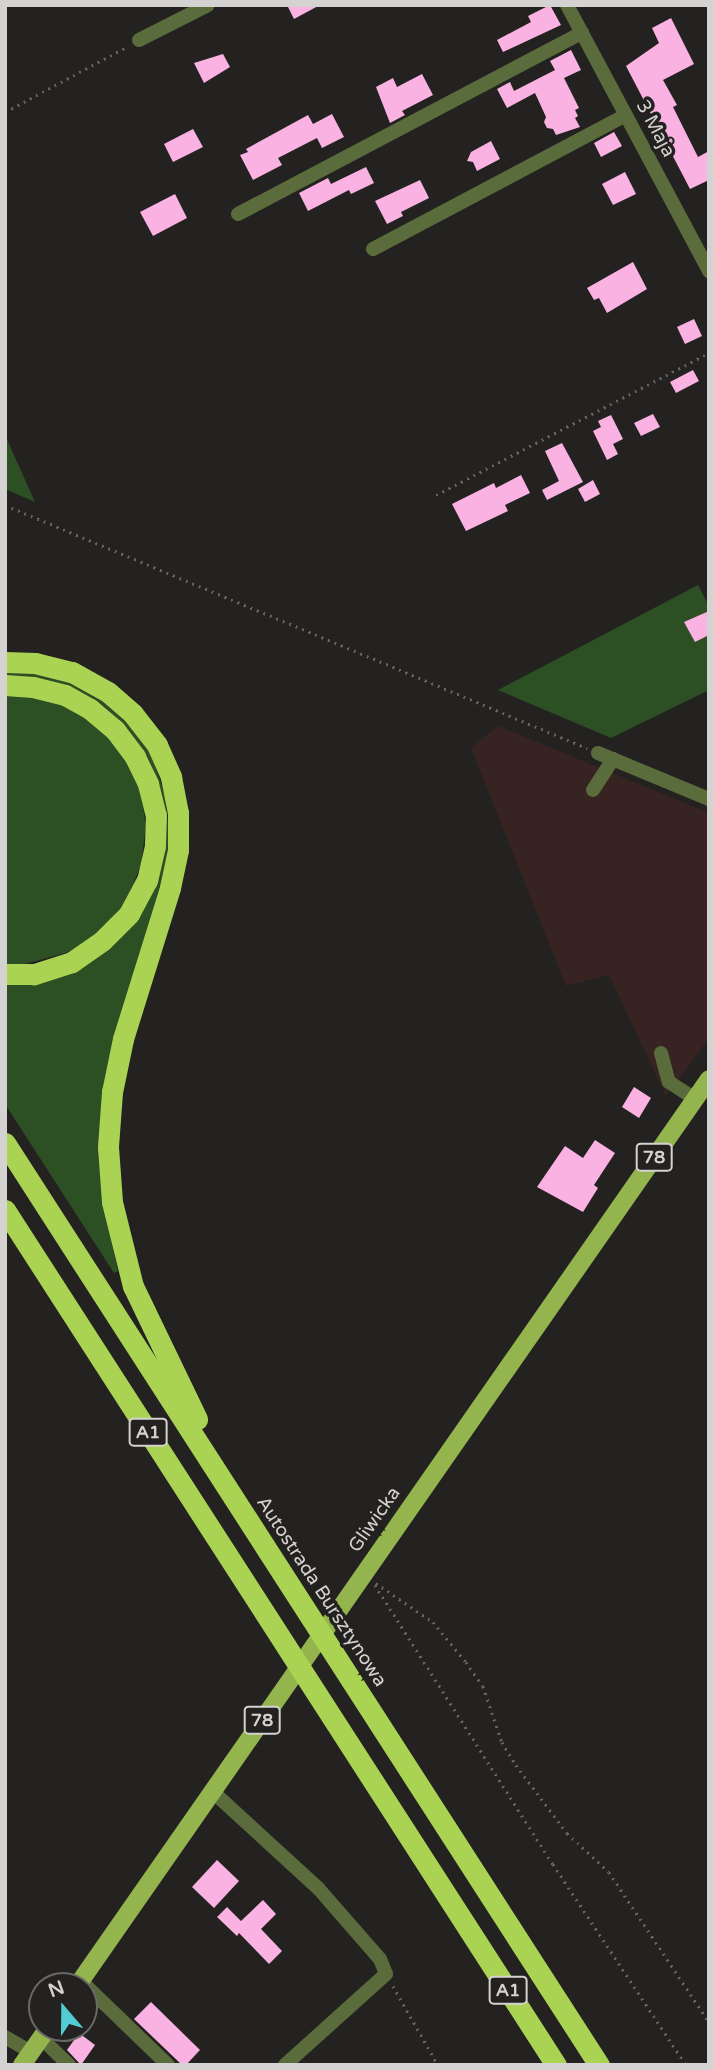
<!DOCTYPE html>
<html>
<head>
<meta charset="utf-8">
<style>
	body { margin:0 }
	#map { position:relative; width:714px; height:2070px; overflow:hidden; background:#242220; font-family:"Varela Round",sans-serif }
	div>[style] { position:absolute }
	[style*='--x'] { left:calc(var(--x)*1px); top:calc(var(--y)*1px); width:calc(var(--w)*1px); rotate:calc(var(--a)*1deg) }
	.industrial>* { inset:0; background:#372422 }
	.green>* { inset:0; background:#2d4f24 }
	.building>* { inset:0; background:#f9b2e1 }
	.path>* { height:2.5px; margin-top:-1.25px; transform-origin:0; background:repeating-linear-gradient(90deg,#666463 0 2px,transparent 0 7px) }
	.minor>* { height:14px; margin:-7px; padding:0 7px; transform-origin:7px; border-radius:7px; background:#5b6c3c }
	.major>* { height:18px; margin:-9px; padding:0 9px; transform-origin:9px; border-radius:9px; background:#94b54e }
	.highway>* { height:21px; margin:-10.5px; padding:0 10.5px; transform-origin:10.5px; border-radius:10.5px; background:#aad353 }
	span { translate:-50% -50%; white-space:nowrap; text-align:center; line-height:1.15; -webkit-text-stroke:7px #242220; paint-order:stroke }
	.shield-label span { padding:2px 5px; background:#242220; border:2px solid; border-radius:5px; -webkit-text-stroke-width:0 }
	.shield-label { font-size:18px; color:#d4d3d2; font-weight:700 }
	.street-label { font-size:19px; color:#d4d3d2 }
	.frame { position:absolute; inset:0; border:7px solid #d4d3d2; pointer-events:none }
	.north { position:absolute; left:28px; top:1972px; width:70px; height:70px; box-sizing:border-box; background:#242220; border:2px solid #6a6967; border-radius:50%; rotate:340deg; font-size:19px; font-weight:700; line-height:28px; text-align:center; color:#d4d3d2 }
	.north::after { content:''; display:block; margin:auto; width:24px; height:32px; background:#51ccd3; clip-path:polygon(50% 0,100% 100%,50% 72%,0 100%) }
</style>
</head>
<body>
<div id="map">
	<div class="industrial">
		<i style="clip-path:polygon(498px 726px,709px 813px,709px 1038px,666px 1096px,609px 975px,566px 986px,471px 748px)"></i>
	</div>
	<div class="green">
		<i style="clip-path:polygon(5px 435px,35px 502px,5px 489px)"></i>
		<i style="clip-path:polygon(698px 585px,709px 606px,709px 690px,611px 738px,498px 690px)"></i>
		<i style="clip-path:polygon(5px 670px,21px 670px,70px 681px,91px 691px,127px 721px,151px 754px,165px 794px,169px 836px,167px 858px,161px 889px,122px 1014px,107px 1221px,118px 1271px,114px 1273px,5px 1104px,5px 983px,67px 972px,158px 870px,131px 737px,5px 677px)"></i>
		<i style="clip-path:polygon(5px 695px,46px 699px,67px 707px,99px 727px,124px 756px,140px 790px,146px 825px,141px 864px,133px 885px,122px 906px,105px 926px,85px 943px,66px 953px,21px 965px,5px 965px)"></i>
	</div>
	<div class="building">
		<i style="clip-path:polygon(287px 5px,320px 5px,294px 19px)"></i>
		<i style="clip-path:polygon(550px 5px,561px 25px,503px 52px,497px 40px,531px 22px,528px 16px)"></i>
		<i style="clip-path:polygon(671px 18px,694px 64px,663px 80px,677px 105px,673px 107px,698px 157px,709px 151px,709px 180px,690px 189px,626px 66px,659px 43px,652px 28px)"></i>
		<i style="clip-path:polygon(571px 50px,581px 70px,564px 78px,579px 108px,575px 110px,578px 116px,575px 118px,580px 127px,556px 135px,553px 129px,547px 128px,544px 122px,546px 117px,535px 93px,507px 108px,497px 89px,510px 82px,514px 91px,555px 70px,550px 61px)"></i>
		<i style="clip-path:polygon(223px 54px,230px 67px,204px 83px,194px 63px)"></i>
		<i style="clip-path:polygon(422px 74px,433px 95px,402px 111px,405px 115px,390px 123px,376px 87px,393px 78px,397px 87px)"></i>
		<i style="clip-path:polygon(332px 114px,344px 137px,322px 148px,317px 138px,278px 158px,282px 165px,253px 180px,240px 155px,248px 152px,246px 149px,308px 115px,313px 124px)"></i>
		<i style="clip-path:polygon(193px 129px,203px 147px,173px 162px,164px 144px)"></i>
		<i style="clip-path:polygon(614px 132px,622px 146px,601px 157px,594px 143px)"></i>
		<i style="clip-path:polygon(491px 141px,500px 159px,477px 171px,473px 162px,467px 161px,471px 152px)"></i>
		<i style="clip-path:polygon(366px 167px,374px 183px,351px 194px,349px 190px,308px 211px,299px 193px,328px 178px,331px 184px)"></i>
		<i style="clip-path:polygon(625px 172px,636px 194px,613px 205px,602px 184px)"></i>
		<i style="clip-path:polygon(420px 180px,429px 198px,401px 212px,403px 216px,387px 224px,375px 201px)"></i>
		<i style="clip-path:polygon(175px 194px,187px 218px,153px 236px,140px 212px)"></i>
		<i style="clip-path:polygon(633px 262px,647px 289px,607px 313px,599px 298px,594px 300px,587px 288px)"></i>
		<i style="clip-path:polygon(694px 319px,702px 336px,685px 344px,677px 327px)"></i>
		<i style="clip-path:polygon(693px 370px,699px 381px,676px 393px,670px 382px)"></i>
		<i style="clip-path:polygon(653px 414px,660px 427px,641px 436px,634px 423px)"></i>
		<i style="clip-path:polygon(611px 415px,623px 439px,613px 444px,618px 454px,607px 460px,593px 431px,601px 427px,598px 421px)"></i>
		<i style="clip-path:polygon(562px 443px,583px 482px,547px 500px,542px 490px,559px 481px,545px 451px)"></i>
		<i style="clip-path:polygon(521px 475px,530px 493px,505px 505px,508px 511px,466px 531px,452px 504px,494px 483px,496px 488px)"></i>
		<i style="clip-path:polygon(593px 480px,600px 494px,585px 502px,578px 489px)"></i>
		<i style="clip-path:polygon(709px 611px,709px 635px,695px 642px,684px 622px)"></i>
		<i style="clip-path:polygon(634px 1087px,651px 1098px,639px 1118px,622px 1107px)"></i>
		<i style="clip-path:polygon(595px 1140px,615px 1153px,594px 1185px,598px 1188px,583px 1212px,537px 1187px,565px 1146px,583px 1158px)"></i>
		<i style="clip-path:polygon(217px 1860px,239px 1881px,214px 1908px,192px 1887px)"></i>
		<i style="clip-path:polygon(263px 1900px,276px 1914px,261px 1929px,282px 1951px,269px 1964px,239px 1933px,237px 1936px,217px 1917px,227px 1907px,241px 1921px)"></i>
		<i style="clip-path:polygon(151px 2002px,200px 2050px,186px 2065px,182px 2065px,134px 2019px)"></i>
		<i style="clip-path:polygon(79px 2033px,95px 2045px,81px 2065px,67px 2050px)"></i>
	</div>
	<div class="path">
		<i style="--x:5;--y:112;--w:137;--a:-28.2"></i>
		<i style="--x:436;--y:495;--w:308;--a:-27.5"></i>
		<i style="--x:5;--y:505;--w:631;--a:22.66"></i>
		<i style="--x:376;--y:1583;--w:69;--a:34.4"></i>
		<i style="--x:433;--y:1622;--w:52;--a:50.5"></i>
		<i style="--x:466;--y:1662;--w:29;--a:55"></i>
		<i style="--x:483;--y:1686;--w:59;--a:71.3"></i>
		<i style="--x:502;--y:1742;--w:27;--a:59"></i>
		<i style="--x:516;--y:1765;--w:85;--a:53.1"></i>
		<i style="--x:567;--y:1833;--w:57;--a:42.9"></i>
		<i style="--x:609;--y:1872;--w:180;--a:56.3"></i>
		<i style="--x:375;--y:1585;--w:331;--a:57.5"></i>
		<i style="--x:553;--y:1864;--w:241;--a:56.5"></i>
		<i style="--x:393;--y:1986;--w:91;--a:60.3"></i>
	</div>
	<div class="minor">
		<i style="--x:567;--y:5;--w:302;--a:61.9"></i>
		<i style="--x:139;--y:40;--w:77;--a:-26.9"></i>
		<i style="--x:238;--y:214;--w:389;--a:-27.8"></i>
		<i style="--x:373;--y:249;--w:286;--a:-27.9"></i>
		<i style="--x:598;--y:753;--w:120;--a:22.5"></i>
		<i style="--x:593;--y:790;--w:37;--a:-57"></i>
		<i style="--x:661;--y:1053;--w:30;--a:75"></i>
		<i style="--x:669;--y:1082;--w:31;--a:33"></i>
		<i style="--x:212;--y:1791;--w:144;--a:42.5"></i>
		<i style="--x:318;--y:1888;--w:94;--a:48.9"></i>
		<i style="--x:380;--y:1959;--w:16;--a:68"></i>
		<i style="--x:386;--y:1974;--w:136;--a:138"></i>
		<i style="--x:81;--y:1981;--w:121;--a:44"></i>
		<i style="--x:5;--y:2037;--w:30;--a:30"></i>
		<i style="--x:41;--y:2038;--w:39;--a:44"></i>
	</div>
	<div class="major">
		<i style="--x:77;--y:1986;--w:1105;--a:-55.13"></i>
		<i style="--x:22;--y:2065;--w:45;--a:-54.9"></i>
	</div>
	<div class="highway">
		<i style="--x:5;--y:662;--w:30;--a:2"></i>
		<i style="--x:35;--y:663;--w:38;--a:14"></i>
		<i style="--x:72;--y:672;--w:41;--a:29.1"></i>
		<i style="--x:108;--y:692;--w:33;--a:41"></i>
		<i style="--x:133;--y:714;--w:39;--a:52"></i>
		<i style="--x:157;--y:745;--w:35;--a:66"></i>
		<i style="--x:171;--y:777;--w:36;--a:79"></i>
		<i style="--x:178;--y:812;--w:38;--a:90"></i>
		<i style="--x:178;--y:850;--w:39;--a:102"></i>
		<i style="--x:170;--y:888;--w:158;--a:107.3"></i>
		<i style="--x:123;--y:1039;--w:54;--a:101.7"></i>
		<i style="--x:112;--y:1092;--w:55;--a:94.2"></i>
		<i style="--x:108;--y:1147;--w:55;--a:85.8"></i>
		<i style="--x:112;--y:1202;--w:87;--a:76"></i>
		<i style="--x:133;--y:1286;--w:148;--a:64.3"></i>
		<i style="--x:5;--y:685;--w:28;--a:4"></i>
		<i style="--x:33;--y:687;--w:33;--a:14"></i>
		<i style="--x:65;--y:695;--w:29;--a:29"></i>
		<i style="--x:90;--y:709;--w:33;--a:40"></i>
		<i style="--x:115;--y:730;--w:34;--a:53"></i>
		<i style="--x:135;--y:757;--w:30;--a:64"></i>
		<i style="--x:148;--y:784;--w:32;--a:76"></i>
		<i style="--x:156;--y:815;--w:31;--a:92"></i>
		<i style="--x:155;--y:846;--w:35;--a:103"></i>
		<i style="--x:147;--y:880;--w:38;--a:118"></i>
		<i style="--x:129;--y:914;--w:38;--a:135"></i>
		<i style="--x:102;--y:941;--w:37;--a:145"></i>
		<i style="--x:72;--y:962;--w:40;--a:162"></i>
		<i style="--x:34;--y:974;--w:29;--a:180"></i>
		<i style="--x:5;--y:1143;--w:1097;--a:57.21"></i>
		<i style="--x:5;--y:1210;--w:1017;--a:57.2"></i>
	</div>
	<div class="shield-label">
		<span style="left:654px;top:1157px">78</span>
		<span style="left:148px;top:1432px">A1</span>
		<span style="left:262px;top:1720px">78</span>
		<span style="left:508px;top:1990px">A1</span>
	</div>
	<div class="street-label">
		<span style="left:655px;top:129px;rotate:62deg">3 Maja</span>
		<span style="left:375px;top:1520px;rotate:-55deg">Gliwicka</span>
		<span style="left:321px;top:1592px;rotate:57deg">Autostrada Bursztynowa</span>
	</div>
	<div class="frame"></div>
	<div class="north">N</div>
</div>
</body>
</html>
